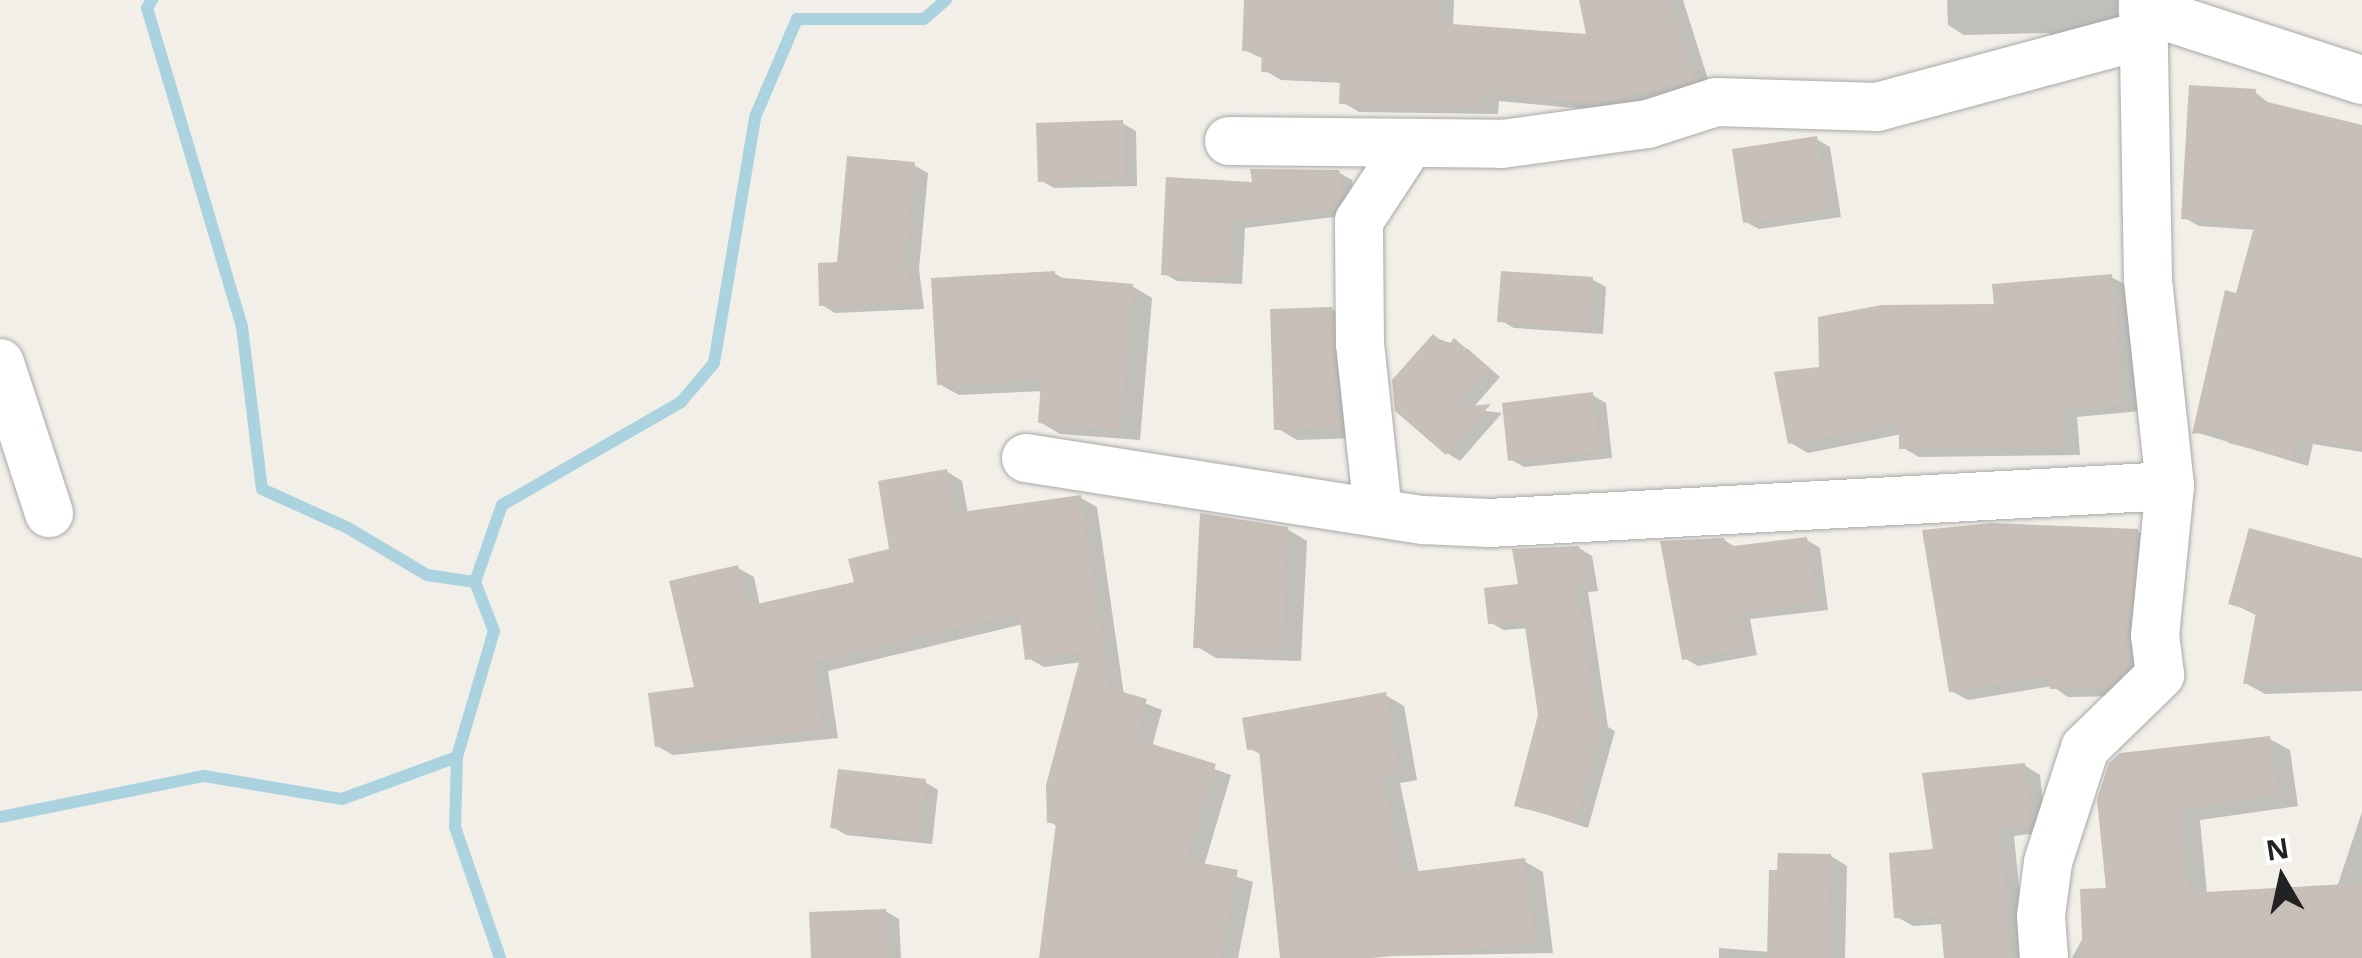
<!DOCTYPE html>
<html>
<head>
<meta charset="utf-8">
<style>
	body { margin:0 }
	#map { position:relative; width:2362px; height:958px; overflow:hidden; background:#f2efe9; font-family:"Open Sans",sans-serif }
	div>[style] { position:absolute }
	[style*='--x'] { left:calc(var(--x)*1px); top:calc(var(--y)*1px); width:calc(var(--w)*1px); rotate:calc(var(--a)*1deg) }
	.shadow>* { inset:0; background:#0003 }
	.stream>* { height:12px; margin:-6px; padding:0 6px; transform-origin:6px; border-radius:6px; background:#aad3df }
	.building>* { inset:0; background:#c7bfb8 }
	.roads { filter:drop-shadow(0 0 2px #a9a9a9) drop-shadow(0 0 2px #a9a9a9) }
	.street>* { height:48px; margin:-24px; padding:0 24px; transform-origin:24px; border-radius:24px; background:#fff }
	span { translate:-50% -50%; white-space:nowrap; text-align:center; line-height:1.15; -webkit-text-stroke:10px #fff; paint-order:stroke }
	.north { position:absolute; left:2232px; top:828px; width:100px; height:100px; -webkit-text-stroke:8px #fff; paint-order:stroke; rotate:351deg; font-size:28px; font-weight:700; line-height:40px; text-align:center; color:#222 }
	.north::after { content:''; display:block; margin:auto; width:35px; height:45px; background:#222; clip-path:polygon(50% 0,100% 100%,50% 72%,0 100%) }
</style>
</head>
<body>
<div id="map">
	<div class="shadow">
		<i style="clip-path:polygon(1247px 0,1454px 0,1453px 27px,1590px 36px,1581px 0,1683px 0,1711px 89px,1615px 112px,1499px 101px,1498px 114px,1359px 112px,1342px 102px,1342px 83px,1281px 80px,1264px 70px,1264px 59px,1244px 50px)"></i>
		<i style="clip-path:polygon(1947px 0,2118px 0,2118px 26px,2057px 39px,2048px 33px,1964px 35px,1948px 25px)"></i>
		<i style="clip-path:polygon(2255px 92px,2271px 105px,2362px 128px,2362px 452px,2313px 444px,2308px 466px,2195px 432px,2256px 230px,2199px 226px,2183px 217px)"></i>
		<i style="clip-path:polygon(1122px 123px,1136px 131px,1137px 186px,1054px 188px,1040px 180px)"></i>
		<i style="clip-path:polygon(1816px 139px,1830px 147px,1841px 217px,1759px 229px,1746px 222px)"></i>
		<i style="clip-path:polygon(914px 165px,928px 173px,919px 269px,924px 309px,835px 313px,822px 305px,839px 265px)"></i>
		<i style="clip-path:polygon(1338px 172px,1352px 180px,1355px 204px,1349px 215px,1245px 228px,1242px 284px,1177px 281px,1163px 273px,1255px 184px)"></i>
		<i style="clip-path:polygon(1054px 273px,1067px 281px,1132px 286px,1152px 298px,1140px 440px,1060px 434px,1040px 422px,1043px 391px,959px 395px,939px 384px)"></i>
		<i style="clip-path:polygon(2111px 277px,2128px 286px,2140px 411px,2077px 417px,2080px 455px,1919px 457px,1902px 447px,1902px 434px,1808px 453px,1791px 443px,1821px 369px,1997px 306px)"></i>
		<i style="clip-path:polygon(1593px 280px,1606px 287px,1603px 334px,1514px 328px,1500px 320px)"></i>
		<i style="clip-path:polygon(1332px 309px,1351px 321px,1360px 438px,1297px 440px,1277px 428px)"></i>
		<i style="clip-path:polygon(1433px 337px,1468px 349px,1500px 377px,1472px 409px,1502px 413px,1460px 461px,1447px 453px)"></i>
		<i style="clip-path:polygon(1592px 395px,1606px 403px,1612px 458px,1524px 467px,1510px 459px)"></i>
		<i style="clip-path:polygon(946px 471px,962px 481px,968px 514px,1081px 498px,1097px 507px,1124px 695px,1162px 710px,1152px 747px,1231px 775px,1204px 866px,1253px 882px,1238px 958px,1041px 958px,1058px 827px,1050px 822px,1082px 662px,1044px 667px,1028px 658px,1023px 624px,828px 671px,838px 738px,673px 755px,657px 746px,697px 689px,738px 568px,754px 577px,760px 606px,857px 584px,892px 551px)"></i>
		<i style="clip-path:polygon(1287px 529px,1307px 541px,1301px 661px,1216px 658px,1196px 646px)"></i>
		<i style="clip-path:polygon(2137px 531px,2154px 541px,2147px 674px,2125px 696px,2068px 697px,2052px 686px,1968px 700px,1951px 691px)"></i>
		<i style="clip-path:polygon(1724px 540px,1737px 548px,1807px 540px,1820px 548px,1828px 610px,1750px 619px,1757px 655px,1698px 666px,1684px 658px)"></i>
		<i style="clip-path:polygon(1579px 548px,1592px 556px,1598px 591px,1588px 592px,1608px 727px,1615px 731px,1588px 828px,1517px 805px,1541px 715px,1528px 628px,1504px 630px,1491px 623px,1521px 586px)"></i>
		<i style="clip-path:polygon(2362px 561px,2362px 691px,2265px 694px,2245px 683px,2258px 616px,2231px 603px)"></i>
		<i style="clip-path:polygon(1385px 695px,1404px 706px,1417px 780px,1400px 783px,1419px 874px,1524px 861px,1543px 872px,1553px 953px,1283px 958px,1262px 755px,1249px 748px)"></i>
		<i style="clip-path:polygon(2270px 739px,2290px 750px,2298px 806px,2200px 820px,2207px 894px,2337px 887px,2362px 812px,2362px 958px,2072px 958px,2108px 891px,2099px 801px)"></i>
		<i style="clip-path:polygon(2024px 765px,2040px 775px,2046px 832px,2014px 836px,2026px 958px,1946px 958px,1943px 924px,1913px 926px,1897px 917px,1936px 852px)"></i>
		<i style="clip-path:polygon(925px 782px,938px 790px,932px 844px,846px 835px,833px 827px)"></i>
		<i style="clip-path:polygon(1831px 856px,1847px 866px,1845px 958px,1719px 958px,1719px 948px,1770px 952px)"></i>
		<i style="clip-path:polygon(885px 911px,899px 919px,901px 958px,813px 958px)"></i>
	</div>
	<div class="stream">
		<i style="--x:152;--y:0;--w:9;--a:122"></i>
		<i style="--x:147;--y:8;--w:333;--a:73.4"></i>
		<i style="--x:242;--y:327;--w:163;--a:83"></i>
		<i style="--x:262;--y:489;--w:94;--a:24.4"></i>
		<i style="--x:348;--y:528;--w:92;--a:30.7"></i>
		<i style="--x:427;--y:575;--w:49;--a:8.3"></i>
		<i style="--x:475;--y:582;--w:53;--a:68.8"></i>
		<i style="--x:494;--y:631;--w:131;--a:106.4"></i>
		<i style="--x:457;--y:757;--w:70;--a:91.6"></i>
		<i style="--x:455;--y:827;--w:139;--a:71"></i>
		<i style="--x:475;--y:582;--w:82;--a:-70.7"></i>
		<i style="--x:502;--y:505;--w:207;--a:-29.9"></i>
		<i style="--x:681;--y:402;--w:51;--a:-49.8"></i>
		<i style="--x:714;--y:363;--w:249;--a:-80.5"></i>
		<i style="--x:755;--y:117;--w:107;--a:-66.8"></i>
		<i style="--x:797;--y:19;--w:127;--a:0"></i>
		<i style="--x:924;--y:19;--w:29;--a:-41"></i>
		<i style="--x:0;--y:817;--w:208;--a:-11.4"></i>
		<i style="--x:204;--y:776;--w:140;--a:9.5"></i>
		<i style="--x:342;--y:799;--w:122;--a:-20.1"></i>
	</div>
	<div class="building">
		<i style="clip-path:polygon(1244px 0,1437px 0,1437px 23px,1586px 34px,1579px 0,1669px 0,1695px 80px,1596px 103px,1482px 93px,1482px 106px,1339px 104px,1340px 75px,1261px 72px,1262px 52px,1242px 51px)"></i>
		<i style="clip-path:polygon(2189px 85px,2256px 89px,2255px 99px,2362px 125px,2362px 448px,2297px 437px,2292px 458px,2228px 443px,2226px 430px,2192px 434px,2225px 290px,2236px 293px,2255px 223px,2181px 219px)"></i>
		<i style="clip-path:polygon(1123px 120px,1125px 179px,1038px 182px,1036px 123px)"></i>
		<i style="clip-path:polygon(1817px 136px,1828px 210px,1743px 223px,1732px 149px)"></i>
		<i style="clip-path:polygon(847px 156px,915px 162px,906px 260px,912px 303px,819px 306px,818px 263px,837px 262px)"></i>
		<i style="clip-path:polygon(1250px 169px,1339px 170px,1342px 196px,1335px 209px,1232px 222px,1229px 278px,1161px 275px,1166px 177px,1252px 182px)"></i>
		<i style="clip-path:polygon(1055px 271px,1054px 277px,1133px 284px,1120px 430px,1038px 423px,1041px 380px,937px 385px,931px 278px)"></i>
		<i style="clip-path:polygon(1501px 271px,1593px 277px,1590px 328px,1497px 322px)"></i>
		<i style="clip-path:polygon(2112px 274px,2124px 403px,2061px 408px,2064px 447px,1899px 449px,1899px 423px,1788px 444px,1774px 372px,1819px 367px,1818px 317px,1882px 305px,1994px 304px,1992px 284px)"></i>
		<i style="clip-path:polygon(1332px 307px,1341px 428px,1274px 430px,1270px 309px)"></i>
		<i style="clip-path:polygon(1433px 334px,1447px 347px,1454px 338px,1488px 368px,1452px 408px,1491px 404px,1446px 455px,1395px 411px,1392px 380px)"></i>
		<i style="clip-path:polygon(1593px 392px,1599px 451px,1508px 461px,1502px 403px)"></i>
		<i style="clip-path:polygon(947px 469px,954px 513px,1081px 495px,1109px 688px,1147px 699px,1136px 739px,1216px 764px,1187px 860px,1238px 870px,1220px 958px,1039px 958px,1056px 823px,1047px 823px,1046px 785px,1082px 651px,1025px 660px,1019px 613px,812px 662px,823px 730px,655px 747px,648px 693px,694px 687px,669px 581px,738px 565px,748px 606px,854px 582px,848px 559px,889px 549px,878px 481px)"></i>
		<i style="clip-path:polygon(1200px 513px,1288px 527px,1282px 651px,1193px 648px)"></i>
		<i style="clip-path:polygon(1992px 523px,2138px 529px,2131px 665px,2108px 688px,2050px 689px,2049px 676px,1949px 692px,1922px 530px)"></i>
		<i style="clip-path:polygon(2249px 528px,2362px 558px,2362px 681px,2243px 684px,2256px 612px,2228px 604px)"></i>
		<i style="clip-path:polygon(1807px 537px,1816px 603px,1738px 612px,1745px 648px,1682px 660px,1660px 541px,1724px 538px,1726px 547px)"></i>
		<i style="clip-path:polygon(1579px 546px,1586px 584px,1576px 586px,1596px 720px,1603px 721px,1575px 822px,1514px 806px,1538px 715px,1524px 620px,1488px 624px,1484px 588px,1518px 584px,1512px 549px)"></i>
		<i style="clip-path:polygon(1386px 692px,1399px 771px,1382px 773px,1403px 873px,1525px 858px,1535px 943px,1371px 958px,1280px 958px,1259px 750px,1247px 750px,1242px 718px)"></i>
		<i style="clip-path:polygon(2270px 736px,2278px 795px,2180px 809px,2189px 893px,2362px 883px,2362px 958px,2083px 958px,2080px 889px,2106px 888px,2097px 800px,2109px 763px,2120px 753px)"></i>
		<i style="clip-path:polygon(2025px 763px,2031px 824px,1999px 828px,2011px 958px,1944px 958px,1940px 915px,1894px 918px,1889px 853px,1933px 849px,1922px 773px)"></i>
		<i style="clip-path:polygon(838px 769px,926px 779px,919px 838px,830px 828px)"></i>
		<i style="clip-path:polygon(1778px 853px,1831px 854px,1829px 958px,1767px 958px,1769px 870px,1777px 870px)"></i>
		<i style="clip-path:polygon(886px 909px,888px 958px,811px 958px,809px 912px)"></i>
	</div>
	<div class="roads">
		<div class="street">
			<i style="--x:2143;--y:9;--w:230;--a:18"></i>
			<i style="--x:1229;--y:141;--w:273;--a:0.6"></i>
			<i style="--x:1502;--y:144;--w:147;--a:-7.8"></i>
			<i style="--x:1648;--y:124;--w:71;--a:-17.9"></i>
			<i style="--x:1716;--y:102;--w:161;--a:1.8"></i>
			<i style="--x:1877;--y:107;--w:277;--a:-15.1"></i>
			<i style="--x:0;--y:363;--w:158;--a:71.9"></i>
			<i style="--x:1026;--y:458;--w:403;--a:8.9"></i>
			<i style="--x:1424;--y:520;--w:65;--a:2.6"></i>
			<i style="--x:1489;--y:523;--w:682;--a:-3.11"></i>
			<i style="--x:1378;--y:512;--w:169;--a:-96.1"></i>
			<i style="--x:1360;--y:344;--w:123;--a:-90.5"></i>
			<i style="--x:1359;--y:221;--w:91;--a:-56.7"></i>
			<i style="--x:2044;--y:958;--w:42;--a:-94.1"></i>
			<i style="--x:2041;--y:916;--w:54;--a:-82.6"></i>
			<i style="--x:2048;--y:862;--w:120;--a:-72"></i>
			<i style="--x:2085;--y:748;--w:105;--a:-44.2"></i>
			<i style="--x:2160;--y:675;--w:39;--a:-97"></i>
			<i style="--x:2155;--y:636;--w:151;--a:-84.3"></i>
			<i style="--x:2170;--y:486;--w:207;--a:-96.1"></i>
			<i style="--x:2148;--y:280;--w:280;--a:-91"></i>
		</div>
	</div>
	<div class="north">N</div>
</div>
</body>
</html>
